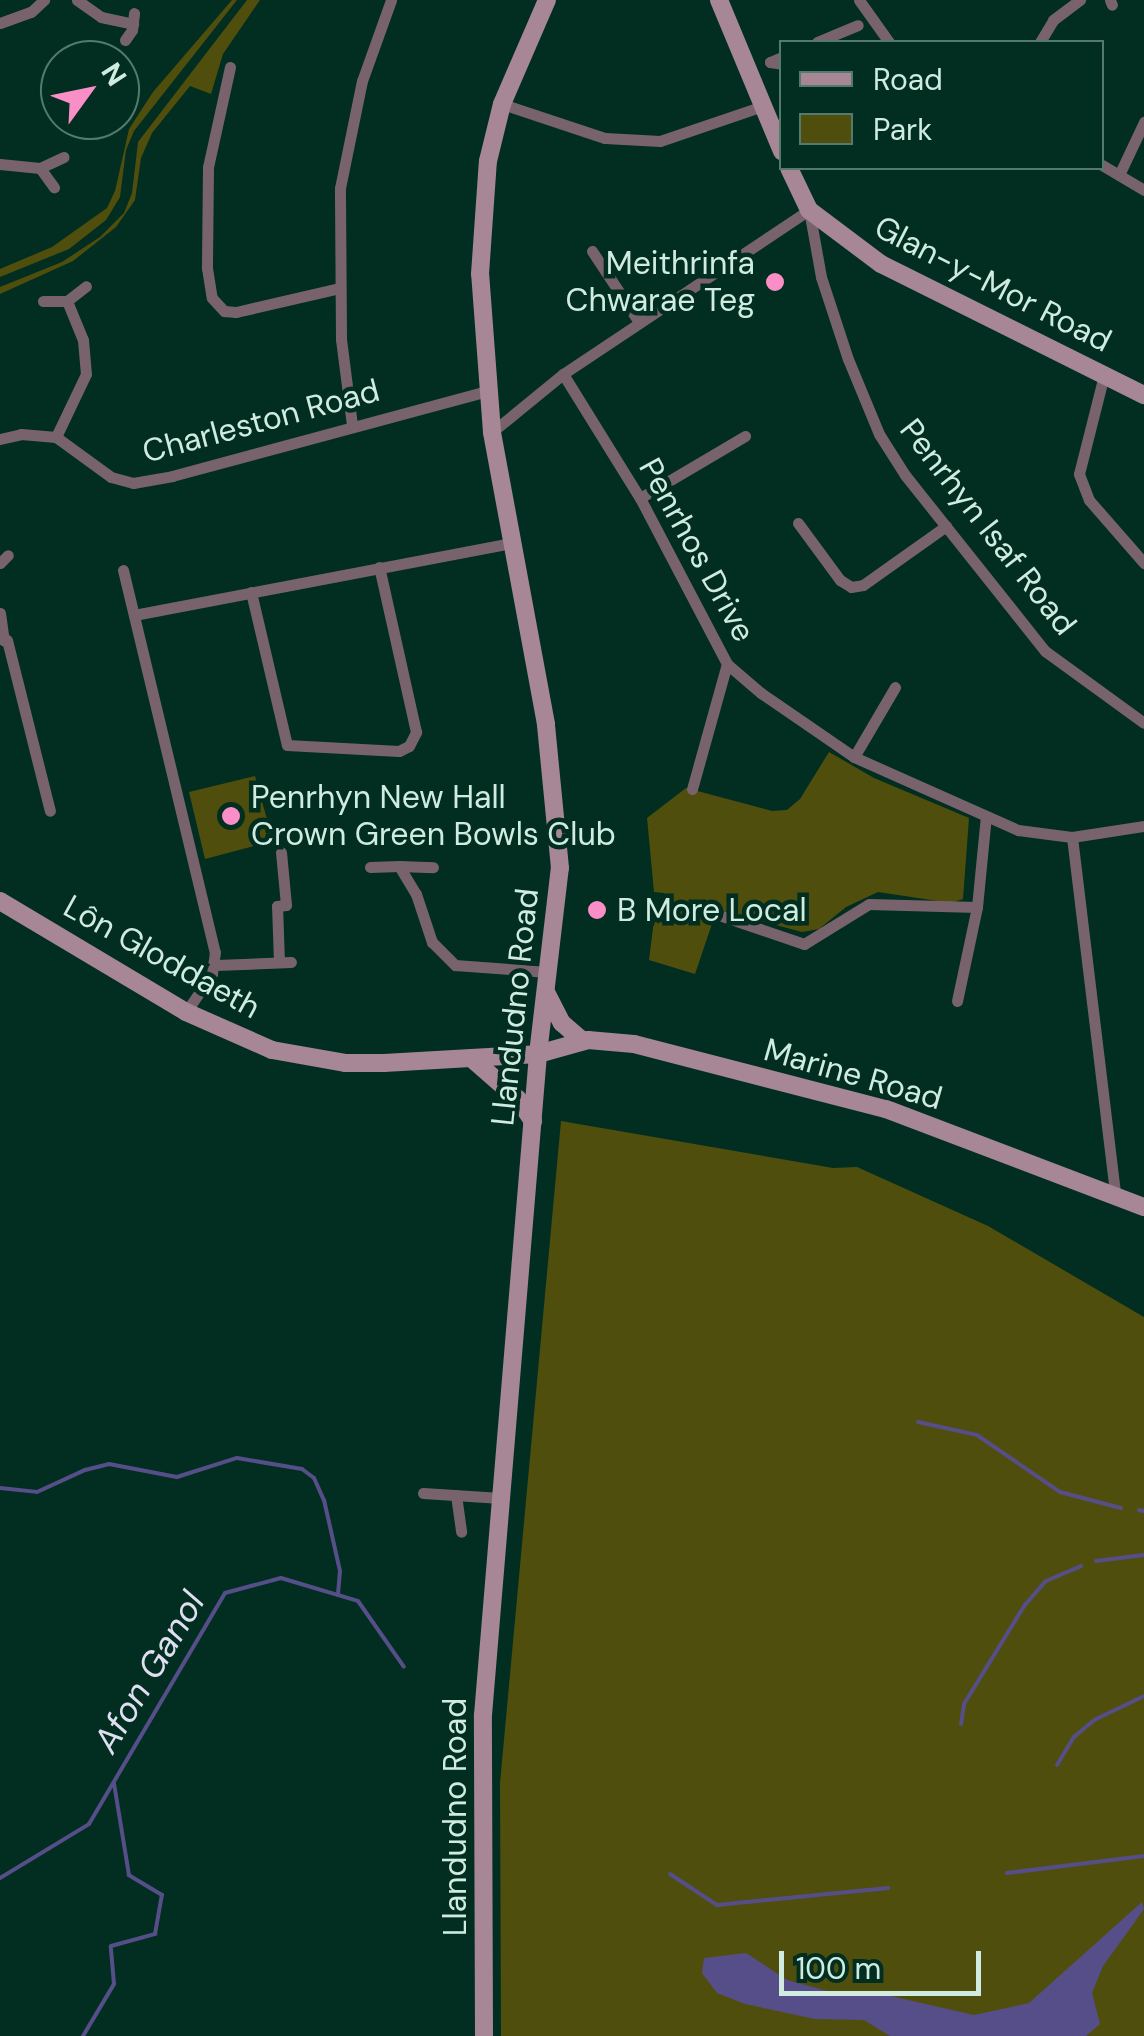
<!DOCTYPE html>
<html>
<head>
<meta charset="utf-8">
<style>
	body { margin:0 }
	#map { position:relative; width:1144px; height:2036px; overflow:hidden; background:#012e21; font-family:"DM Sans",sans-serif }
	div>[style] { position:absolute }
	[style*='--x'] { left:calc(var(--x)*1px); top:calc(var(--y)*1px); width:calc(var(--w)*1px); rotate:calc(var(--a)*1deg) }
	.green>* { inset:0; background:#504e0d }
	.water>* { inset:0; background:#564e88 }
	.stream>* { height:4px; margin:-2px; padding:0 2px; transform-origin:2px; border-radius:2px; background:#564e88 }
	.street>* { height:11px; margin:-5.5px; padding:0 5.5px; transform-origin:5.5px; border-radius:5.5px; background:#78636d }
	.secondary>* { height:18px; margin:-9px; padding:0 9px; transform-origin:9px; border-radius:9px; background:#a78696 }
	.dots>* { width:28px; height:28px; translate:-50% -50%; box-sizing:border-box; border:5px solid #012e21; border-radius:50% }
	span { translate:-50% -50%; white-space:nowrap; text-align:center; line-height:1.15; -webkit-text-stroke:9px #012e21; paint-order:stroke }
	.poi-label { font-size:32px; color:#d0ece0 }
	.right { translate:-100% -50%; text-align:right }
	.left { translate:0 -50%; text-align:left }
	.street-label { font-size:32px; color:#d0ece0 }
	.water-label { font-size:35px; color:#e0dff1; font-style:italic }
	.legend { position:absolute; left:779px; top:40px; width:325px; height:130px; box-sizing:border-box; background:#012e21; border:2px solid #547a6d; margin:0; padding:12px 18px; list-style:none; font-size:30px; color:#d0ece0 }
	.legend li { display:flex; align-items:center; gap:20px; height:50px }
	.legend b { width:50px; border:2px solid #547a6d }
	.north { position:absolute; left:40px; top:40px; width:100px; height:100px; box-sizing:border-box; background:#012e21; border:2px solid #547a6d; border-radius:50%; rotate:57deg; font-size:28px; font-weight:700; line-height:40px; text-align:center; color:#d0ece0 }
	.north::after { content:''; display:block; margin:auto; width:35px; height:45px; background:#fa8fc7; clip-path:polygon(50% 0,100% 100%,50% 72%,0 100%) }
	.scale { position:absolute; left:779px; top:1951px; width:202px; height:45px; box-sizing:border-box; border:5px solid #d0ece0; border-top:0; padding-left:12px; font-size:30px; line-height:35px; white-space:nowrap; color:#d0ece0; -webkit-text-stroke:8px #012e21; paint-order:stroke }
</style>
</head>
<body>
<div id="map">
	<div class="green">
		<i style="clip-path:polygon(232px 0,237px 0,134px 131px,126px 150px,120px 197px,106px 220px,69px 249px,0 277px,0 269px,52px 247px,107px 208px,115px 191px,129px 129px,153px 92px)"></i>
		<i style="clip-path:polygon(247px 0,260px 0,223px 54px,211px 94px,190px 86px,152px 133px,141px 158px,135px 200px,116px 227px,73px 261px,0 294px,0 287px,62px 262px,100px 237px,124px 213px,132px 193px,138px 142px)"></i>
		<i style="clip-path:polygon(829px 752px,874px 778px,969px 818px,963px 899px,951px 903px,878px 892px,846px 907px,819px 929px,802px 932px,717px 909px,695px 974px,649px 960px,655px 912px,664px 910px,664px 893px,654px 892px,647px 818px,686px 788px,772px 811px,787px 810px,800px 799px)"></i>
		<i style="clip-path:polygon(255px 776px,273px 841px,205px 859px,189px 792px)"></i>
		<i style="clip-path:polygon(561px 1121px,833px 1168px,857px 1167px,988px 1226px,1144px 1317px,1144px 2036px,501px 2036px,500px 1783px)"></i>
	</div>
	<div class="water">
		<i style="clip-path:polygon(1142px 1902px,1144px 1909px,1103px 1966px,1092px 1993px,1100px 2024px,1086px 2036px,890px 2036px,864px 2020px,815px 2019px,745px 2004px,717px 1993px,702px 1973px,704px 1958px,746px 1953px,787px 1980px,831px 1992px,869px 1991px,974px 2015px,1029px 2003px)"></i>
	</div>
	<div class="stream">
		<i style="--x:918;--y:1422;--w:60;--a:12.4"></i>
		<i style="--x:977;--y:1435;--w:101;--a:34.5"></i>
		<i style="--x:1060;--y:1492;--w:63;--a:14.7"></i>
		<i style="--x:0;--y:1488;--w:37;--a:6"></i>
		<i style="--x:37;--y:1492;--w:53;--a:-24.6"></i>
		<i style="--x:85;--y:1470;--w:25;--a:-14"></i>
		<i style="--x:109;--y:1464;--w:69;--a:10.8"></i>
		<i style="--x:177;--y:1477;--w:63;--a:-17.6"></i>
		<i style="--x:237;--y:1458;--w:66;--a:9.6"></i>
		<i style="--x:302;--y:1469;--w:15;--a:37"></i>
		<i style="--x:314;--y:1478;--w:24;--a:66"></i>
		<i style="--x:324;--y:1500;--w:73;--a:77.3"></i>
		<i style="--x:340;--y:1571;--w:24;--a:95"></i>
		<i style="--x:1139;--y:1510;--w:5;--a:11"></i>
		<i style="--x:1096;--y:1561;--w:48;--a:-7.1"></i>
		<i style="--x:961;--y:1724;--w:20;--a:-81"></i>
		<i style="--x:964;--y:1704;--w:115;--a:-58.5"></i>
		<i style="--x:1024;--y:1606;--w:33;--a:-49"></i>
		<i style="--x:1046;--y:1581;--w:38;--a:-23"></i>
		<i style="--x:1057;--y:1765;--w:33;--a:-59"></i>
		<i style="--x:1074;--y:1737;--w:26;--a:-40"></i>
		<i style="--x:1094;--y:1720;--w:55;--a:-25.6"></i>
		<i style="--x:1007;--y:1873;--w:138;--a:-7.1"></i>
		<i style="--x:670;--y:1874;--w:56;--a:33.4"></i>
		<i style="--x:717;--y:1905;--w:172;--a:-5.7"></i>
		<i style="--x:0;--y:1878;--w:104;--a:-31.2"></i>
		<i style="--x:89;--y:1824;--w:268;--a:-59.5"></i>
		<i style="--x:225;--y:1593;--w:58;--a:-15"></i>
		<i style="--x:281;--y:1578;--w:80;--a:16.6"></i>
		<i style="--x:358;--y:1601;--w:80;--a:55.1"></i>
		<i style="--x:83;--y:2036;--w:61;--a:-59.2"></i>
		<i style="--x:114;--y:1984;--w:38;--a:-95"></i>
		<i style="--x:111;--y:1946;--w:46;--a:-15.3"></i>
		<i style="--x:155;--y:1934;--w:40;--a:-80"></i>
		<i style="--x:162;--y:1895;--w:39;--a:-149"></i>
		<i style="--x:129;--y:1875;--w:93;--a:-99.3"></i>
	</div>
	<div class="street">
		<i style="--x:77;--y:0;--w:29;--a:35"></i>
		<i style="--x:101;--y:17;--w:33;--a:12"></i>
		<i style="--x:859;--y:0;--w:52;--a:54.5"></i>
		<i style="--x:1110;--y:0;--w:5;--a:68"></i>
		<i style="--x:0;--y:23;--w:33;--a:-20"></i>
		<i style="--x:31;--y:12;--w:18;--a:-43"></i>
		<i style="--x:125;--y:40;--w:12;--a:-55"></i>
		<i style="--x:132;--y:30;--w:17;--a:-83"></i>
		<i style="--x:817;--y:42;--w:44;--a:-22.5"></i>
		<i style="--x:1040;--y:42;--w:26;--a:-59"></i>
		<i style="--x:1053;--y:20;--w:34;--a:-37"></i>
		<i style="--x:782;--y:57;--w:13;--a:157"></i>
		<i style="--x:770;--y:62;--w:12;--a:9"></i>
		<i style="--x:230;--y:67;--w:102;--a:102.4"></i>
		<i style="--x:208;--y:167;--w:101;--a:90.6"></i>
		<i style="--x:207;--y:268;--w:30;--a:81"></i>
		<i style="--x:212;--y:298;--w:18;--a:47"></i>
		<i style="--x:224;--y:311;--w:12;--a:5"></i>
		<i style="--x:236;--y:312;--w:107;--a:-13"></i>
		<i style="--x:502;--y:104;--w:108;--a:18.3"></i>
		<i style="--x:605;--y:138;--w:55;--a:3.1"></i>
		<i style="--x:660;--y:141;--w:109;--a:-18.8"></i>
		<i style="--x:0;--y:164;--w:40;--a:5.7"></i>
		<i style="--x:40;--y:168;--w:26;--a:-25"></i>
		<i style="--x:1102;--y:165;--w:49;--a:30.8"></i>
		<i style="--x:40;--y:168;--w:24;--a:54"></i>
		<i style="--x:1119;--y:175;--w:59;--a:-64.7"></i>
		<i style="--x:592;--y:251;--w:85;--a:56.5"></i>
		<i style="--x:43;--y:301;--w:24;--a:0"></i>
		<i style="--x:67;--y:301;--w:42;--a:67.7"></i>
		<i style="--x:83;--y:340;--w:34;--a:85"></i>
		<i style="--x:86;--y:374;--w:70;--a:115.5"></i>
		<i style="--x:67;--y:301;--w:24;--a:-38"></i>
		<i style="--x:563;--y:374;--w:146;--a:58.2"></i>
		<i style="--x:640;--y:498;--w:187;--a:62.3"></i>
		<i style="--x:727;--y:664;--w:45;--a:40.5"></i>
		<i style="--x:761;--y:693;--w:113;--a:34.5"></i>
		<i style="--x:854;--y:757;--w:180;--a:24"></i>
		<i style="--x:1018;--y:830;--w:54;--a:7.4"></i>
		<i style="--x:1072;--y:837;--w:73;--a:-8.7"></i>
		<i style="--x:1104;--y:375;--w:102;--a:104.2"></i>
		<i style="--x:1079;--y:474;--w:28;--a:69"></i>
		<i style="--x:1089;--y:500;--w:84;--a:48.9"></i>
		<i style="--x:352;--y:425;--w:87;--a:-97.3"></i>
		<i style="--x:341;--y:339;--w:151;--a:-90.4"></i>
		<i style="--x:340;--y:188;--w:109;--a:-78.4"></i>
		<i style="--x:362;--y:81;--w:86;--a:-70.3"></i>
		<i style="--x:492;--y:432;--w:92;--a:-39.2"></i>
		<i style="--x:563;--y:374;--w:296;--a:-33.7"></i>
		<i style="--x:809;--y:210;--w:68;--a:79.8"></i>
		<i style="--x:821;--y:277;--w:86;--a:71.8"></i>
		<i style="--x:848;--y:359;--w:81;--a:67.5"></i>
		<i style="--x:879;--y:434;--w:49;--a:57.6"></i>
		<i style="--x:905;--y:475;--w:225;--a:51.5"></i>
		<i style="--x:1045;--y:651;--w:122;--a:36"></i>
		<i style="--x:0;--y:439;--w:22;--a:-13"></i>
		<i style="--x:21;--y:434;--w:35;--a:5"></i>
		<i style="--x:56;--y:437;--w:68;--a:36"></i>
		<i style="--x:111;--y:477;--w:23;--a:15"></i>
		<i style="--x:133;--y:483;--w:40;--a:-10"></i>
		<i style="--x:172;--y:476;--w:327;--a:-15.1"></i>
		<i style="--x:640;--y:498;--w:122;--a:-30.6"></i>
		<i style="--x:798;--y:523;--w:71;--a:53.6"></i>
		<i style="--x:840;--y:580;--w:13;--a:32"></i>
		<i style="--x:851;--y:587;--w:12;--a:-9"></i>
		<i style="--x:863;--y:585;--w:102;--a:-35.4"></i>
		<i style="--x:0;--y:563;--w:11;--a:-45"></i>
		<i style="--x:123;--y:570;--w:393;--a:76.5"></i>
		<i style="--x:215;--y:952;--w:22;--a:98"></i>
		<i style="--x:212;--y:974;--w:46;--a:124.4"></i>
		<i style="--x:251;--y:592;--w:157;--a:76.8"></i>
		<i style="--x:287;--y:745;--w:112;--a:3.1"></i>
		<i style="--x:399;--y:751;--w:11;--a:-27"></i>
		<i style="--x:409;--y:746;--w:16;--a:-63"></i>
		<i style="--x:416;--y:732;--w:169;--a:-102.6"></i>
		<i style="--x:0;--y:613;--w:28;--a:82"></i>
		<i style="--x:134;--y:615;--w:385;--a:-10.8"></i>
		<i style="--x:7;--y:640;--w:176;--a:75.9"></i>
		<i style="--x:854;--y:757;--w:81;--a:-59.6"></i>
		<i style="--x:692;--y:789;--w:130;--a:-74.4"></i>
		<i style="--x:1072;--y:837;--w:360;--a:83.1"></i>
		<i style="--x:399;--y:866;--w:34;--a:2"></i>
		<i style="--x:370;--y:867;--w:29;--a:-2"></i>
		<i style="--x:399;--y:866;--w:33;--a:59"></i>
		<i style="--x:416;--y:894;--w:51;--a:71.6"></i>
		<i style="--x:432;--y:942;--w:33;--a:45"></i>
		<i style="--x:455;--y:965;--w:93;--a:4.3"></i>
		<i style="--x:719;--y:915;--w:90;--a:18.8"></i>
		<i style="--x:804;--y:944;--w:76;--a:-31.6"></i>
		<i style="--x:869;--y:904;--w:108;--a:1.6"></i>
		<i style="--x:279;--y:962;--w:56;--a:-92"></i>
		<i style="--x:277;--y:906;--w:9;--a:-6"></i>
		<i style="--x:286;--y:905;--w:53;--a:-95.4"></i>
		<i style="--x:216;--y:965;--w:75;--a:-2.3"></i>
		<i style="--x:957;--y:1001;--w:96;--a:-78"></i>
		<i style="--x:977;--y:907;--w:91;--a:-84.4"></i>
		<i style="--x:423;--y:1493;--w:78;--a:3.7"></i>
		<i style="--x:456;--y:1495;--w:37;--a:82"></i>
	</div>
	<div class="secondary">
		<i style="--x:719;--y:0;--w:164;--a:67.4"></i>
		<i style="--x:789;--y:168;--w:47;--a:64.5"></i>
		<i style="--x:809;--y:210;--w:90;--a:36.9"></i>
		<i style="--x:881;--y:264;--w:294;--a:26.5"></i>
		<i style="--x:0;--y:901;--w:217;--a:30.8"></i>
		<i style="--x:186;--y:1012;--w:94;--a:23.8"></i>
		<i style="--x:272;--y:1050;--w:74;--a:10.1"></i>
		<i style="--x:345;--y:1063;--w:39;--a:0"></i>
		<i style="--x:384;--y:1063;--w:154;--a:-3.3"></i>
		<i style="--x:538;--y:1054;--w:52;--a:-15.6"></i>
		<i style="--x:588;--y:1040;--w:46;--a:5"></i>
		<i style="--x:634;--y:1044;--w:260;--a:14.5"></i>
		<i style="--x:886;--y:1109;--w:276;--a:20.8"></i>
		<i style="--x:546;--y:992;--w:35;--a:63"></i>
		<i style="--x:562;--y:1023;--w:28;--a:41"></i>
		<i style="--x:471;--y:1058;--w:62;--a:41.1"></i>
		<i style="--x:518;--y:1099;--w:27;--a:56"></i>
		<i style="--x:484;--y:2036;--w:321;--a:-90.2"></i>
		<i style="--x:483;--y:1715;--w:663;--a:-85.24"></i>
		<i style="--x:538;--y:1054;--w:187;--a:-83.3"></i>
		<i style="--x:560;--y:868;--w:145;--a:-95.6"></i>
		<i style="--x:546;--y:724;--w:297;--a:-100.5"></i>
		<i style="--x:492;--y:432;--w:158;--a:-94.3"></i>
		<i style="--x:480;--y:274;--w:113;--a:-86"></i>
		<i style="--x:488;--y:161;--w:59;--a:-76.2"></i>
		<i style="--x:502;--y:104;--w:113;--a:-66.6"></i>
	</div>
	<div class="dots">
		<i style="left:775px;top:282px;background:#fa8fc7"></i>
		<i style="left:231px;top:816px;background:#fa8fc7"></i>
		<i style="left:597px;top:910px;background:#fa8fc7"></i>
	</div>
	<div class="poi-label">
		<span class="right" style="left:755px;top:282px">Meithrinfa<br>Chwarae Teg</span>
		<span class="left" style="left:251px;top:816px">Penrhyn New Hall<br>Crown Green Bowls Club</span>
		<span class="left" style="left:617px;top:910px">B More Local</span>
	</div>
	<div class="street-label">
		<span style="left:993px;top:284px;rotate:27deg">Glan-y-Mor Road</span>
		<span style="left:261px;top:421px;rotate:-15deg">Charleston Road</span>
		<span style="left:988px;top:527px;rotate:52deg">Penrhyn Isaf Road</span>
		<span style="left:697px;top:550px;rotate:61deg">Penrhos Drive</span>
		<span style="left:162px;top:957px;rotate:29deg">Lôn Gloddaeth</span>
		<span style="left:515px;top:1007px;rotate:-84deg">Llandudno Road</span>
		<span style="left:853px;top:1074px;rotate:16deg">Marine Road</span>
		<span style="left:455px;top:1817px;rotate:-90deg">Llandudno Road</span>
	</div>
	<div class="water-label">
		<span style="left:149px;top:1672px;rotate:-59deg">Afon Ganol</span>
	</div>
	<ul class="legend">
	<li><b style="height:12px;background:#a78696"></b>Road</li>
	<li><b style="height:28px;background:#504e0d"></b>Park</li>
	</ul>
	<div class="north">N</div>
	<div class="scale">100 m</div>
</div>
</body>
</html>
